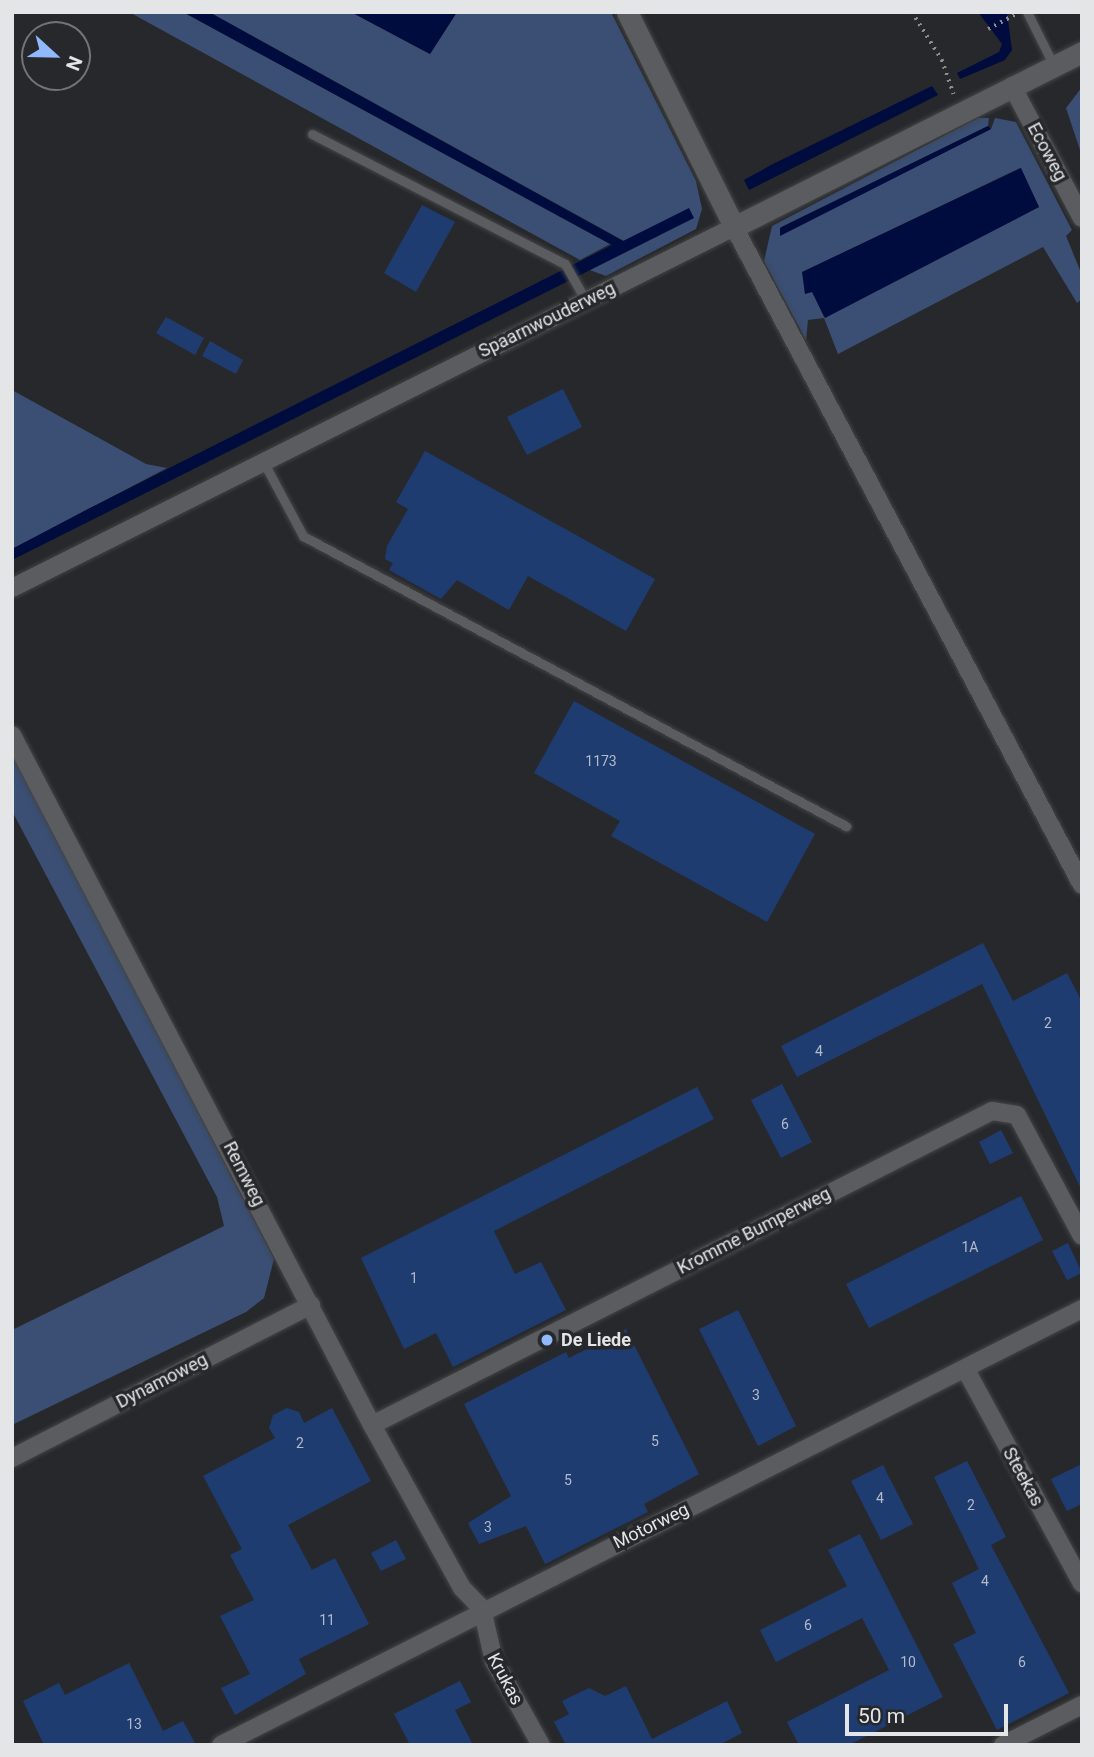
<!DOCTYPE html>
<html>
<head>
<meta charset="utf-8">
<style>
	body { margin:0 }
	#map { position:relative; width:1094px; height:1757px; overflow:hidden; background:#27282b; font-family:Roboto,sans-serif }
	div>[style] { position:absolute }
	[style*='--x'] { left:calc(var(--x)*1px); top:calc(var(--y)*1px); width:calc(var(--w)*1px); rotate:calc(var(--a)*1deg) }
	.green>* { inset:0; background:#3a4f73 }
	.water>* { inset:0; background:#000c3d }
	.building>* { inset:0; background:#1f3c71 }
	.path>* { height:3.5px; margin-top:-1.75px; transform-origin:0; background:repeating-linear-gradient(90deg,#8c8d8f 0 2px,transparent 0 7px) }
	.roads { filter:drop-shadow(0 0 2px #434446) drop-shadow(0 0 2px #434446) }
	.lane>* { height:9px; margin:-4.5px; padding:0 4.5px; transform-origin:4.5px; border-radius:4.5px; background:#5b5c5f }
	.street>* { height:18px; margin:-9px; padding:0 9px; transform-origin:9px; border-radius:9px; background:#5b5c5f }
	.secondary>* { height:21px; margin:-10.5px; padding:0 10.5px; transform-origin:10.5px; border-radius:10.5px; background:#5b5c5f }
	.dots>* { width:19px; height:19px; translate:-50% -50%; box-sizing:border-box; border:4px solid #27282b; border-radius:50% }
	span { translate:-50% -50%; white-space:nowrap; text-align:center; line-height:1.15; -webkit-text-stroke:7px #27282b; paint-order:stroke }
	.number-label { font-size:14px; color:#b3bbc9 }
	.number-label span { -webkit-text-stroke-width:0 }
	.street-label { font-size:18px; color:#e4e5e6 }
	.poi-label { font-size:18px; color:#e4e5e6; font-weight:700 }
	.left { translate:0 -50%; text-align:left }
	.frame { position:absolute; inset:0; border:14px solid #e4e5e6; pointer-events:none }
	.north { position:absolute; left:21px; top:21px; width:70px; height:70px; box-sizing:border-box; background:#27282b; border:2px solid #737476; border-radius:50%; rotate:112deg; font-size:19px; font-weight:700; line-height:28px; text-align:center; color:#e4e5e6 }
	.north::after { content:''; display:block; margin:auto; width:24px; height:32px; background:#90b8fd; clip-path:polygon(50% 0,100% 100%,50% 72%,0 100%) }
	.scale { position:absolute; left:845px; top:1704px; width:163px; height:32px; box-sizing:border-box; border:4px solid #e4e5e6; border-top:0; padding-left:9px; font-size:21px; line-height:24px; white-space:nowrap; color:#e4e5e6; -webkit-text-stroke:5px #27282b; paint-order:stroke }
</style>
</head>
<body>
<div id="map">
	<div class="green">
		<i style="clip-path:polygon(129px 12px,183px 12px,610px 244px,580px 260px)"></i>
		<i style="clip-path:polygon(209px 12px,351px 12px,430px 54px,457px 12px,611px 12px,696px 181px,702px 209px,696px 229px,606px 276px,587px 269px,693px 218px,689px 209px,624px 241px)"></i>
		<i style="clip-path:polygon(1082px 87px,1082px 156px,1066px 108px)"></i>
		<i style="clip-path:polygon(evenodd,978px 118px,989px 118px,988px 126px,781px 227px,780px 235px,991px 129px,995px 118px,1016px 122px,1072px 230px,1066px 236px,1082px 275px,1082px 299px,1077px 303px,1043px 247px,838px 354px,824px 318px,808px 320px,806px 340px,764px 261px,772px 226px,978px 118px,1020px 168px,1039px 207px,824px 317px,812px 291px,805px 294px,803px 272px,1020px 168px)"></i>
		<i style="clip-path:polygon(12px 390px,146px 464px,167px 468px,12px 549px)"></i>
		<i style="clip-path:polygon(12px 752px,274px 1259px,264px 1298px,246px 1312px,12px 1425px,12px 1330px,224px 1226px,217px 1197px,12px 811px)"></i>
	</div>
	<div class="water">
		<i style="clip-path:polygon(183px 12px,209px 12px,623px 241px,689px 208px,694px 218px,12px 560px,12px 549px,88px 509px,612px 245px)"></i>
		<i style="clip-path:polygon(351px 12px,457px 12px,430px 54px)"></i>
		<i style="clip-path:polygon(978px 12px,1007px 12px,1012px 50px,1005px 60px,960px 79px,957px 73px,999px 52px,1002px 44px)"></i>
		<i style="clip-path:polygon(932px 86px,938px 95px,749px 190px,744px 180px,771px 165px)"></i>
		<i style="clip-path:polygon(988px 126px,991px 129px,780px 236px,780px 228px)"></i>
		<i style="clip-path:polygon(1021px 168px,1039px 207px,825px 318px,812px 292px,805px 294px,802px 272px)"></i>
	</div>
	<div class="building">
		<i style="clip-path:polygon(422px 205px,455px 222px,416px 292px,384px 273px)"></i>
		<i style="clip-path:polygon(166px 317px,204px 338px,195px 355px,156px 333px)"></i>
		<i style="clip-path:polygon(210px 341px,243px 360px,236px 374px,202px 356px)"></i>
		<i style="clip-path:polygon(563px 389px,582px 427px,527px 455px,507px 417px)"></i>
		<i style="clip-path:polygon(425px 451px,655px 579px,626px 631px,528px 576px,509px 610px,457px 580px,441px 599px,389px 570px,393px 563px,385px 559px,387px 546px,408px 509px,396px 502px)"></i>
		<i style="clip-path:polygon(574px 701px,815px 834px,767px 922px,611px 836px,620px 821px,534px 773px)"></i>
		<i style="clip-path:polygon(983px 943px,1013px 1001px,1067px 973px,1082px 1002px,1082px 1191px,982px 984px,797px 1077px,781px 1046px)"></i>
		<i style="clip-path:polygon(782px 1084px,812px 1142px,781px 1158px,751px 1100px)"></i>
		<i style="clip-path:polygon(697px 1087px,714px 1119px,494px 1231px,515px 1274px,541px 1262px,566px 1310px,453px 1367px,436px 1333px,404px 1349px,361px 1258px)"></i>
		<i style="clip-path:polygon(1001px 1130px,1013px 1153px,990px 1164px,979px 1142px)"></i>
		<i style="clip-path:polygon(1021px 1196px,1043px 1240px,869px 1328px,846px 1284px)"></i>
		<i style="clip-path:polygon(1068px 1243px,1082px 1273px,1067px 1280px,1052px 1251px)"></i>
		<i style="clip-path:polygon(738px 1310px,796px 1426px,758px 1446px,699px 1329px)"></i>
		<i style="clip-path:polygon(626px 1329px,699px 1474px,644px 1504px,648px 1512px,545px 1564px,526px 1526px,479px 1544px,468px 1523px,511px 1496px,464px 1404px,566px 1352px,569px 1358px)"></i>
		<i style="clip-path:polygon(287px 1408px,299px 1412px,304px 1423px,332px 1408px,371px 1481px,288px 1525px,312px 1570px,335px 1558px,369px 1624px,299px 1659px,306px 1674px,235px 1715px,221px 1688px,250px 1674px,220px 1616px,254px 1600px,230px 1555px,242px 1549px,203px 1476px,275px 1438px,269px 1428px,273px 1415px)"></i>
		<i style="clip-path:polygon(967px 1461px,1006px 1537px,991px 1545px,1069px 1693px,997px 1730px,953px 1644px,976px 1633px,952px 1583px,979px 1569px,934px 1477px)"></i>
		<i style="clip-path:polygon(1082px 1464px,1082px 1504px,1067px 1511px,1051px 1479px)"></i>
		<i style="clip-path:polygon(883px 1465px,913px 1524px,881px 1540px,851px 1481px)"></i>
		<i style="clip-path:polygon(860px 1534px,943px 1697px,849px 1745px,799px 1745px,787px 1722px,889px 1670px,862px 1618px,776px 1662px,760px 1630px,847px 1586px,828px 1550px)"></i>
		<i style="clip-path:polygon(396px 1540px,406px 1559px,381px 1571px,371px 1553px)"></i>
		<i style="clip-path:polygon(129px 1663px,163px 1731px,183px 1721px,196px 1745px,44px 1745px,23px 1701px,59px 1683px,65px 1695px)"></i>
		<i style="clip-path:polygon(460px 1681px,471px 1702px,455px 1710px,473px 1745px,410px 1745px,394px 1714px)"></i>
		<i style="clip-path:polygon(626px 1686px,652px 1739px,727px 1701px,742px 1733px,719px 1745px,566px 1745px,554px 1722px,569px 1714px,562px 1701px,589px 1688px,605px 1696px)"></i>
	</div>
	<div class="path">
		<i style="--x:912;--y:12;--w:57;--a:58"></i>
		<i style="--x:942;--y:60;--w:36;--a:71"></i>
		<i style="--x:988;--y:29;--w:30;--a:-28"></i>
	</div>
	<div class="roads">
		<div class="lane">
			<i style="--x:1027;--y:12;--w:60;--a:63.4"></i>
			<i style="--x:312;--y:134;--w:284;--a:27.2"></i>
			<i style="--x:565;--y:264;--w:43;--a:60.4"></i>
			<i style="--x:263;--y:461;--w:85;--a:61.9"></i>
			<i style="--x:303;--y:536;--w:616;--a:28.11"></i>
		</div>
		<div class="street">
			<i style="--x:1012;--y:86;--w:149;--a:62.1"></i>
			<i style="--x:12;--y:588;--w:807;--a:-26.57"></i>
			<i style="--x:734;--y:227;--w:744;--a:62.13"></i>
			<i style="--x:12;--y:735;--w:778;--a:62.45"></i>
			<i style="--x:372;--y:1425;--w:186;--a:61.1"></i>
			<i style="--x:462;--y:1588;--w:29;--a:46"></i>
			<i style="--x:966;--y:1370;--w:243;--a:61.5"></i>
			<i style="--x:372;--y:1425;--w:695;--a:-26.86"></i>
			<i style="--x:992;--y:1111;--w:25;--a:9"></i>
			<i style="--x:1017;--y:1115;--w:137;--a:61.8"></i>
			<i style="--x:12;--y:1458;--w:336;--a:-27.1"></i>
			<i style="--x:482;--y:1609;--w:53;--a:77"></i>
			<i style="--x:494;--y:1661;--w:96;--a:60.8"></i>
			<i style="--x:221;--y:1745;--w:965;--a:-26.86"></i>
			<i style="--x:1003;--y:1745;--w:89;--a:-26.9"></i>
		</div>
		<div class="secondary">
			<i style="--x:627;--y:12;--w:240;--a:63.5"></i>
			<i style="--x:734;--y:227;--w:390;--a:-26.7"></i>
		</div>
	</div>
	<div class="dots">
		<i style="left:547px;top:1340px;background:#90b8fd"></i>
	</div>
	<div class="number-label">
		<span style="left:601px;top:761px">1173</span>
		<span style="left:1048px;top:1023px">2</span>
		<span style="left:819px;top:1051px">4</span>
		<span style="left:785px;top:1124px">6</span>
		<span style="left:970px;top:1247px">1A</span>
		<span style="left:414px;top:1278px">1</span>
		<span style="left:756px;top:1395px">3</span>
		<span style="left:655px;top:1441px">5</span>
		<span style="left:300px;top:1443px">2</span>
		<span style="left:568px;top:1480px">5</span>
		<span style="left:880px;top:1498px">4</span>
		<span style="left:971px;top:1505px">2</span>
		<span style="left:488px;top:1527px">3</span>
		<span style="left:985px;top:1581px">4</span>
		<span style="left:327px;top:1620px">11</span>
		<span style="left:808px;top:1625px">6</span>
		<span style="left:908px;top:1662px">10</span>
		<span style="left:1022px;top:1662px">6</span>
		<span style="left:134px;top:1724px">13</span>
	</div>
	<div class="street-label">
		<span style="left:1047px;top:152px;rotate:62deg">Ecoweg</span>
		<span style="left:547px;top:320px;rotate:-26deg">Spaarnwouderweg</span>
		<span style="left:244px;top:1174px;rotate:63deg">Remweg</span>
		<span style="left:754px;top:1231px;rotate:-27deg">Kromme Bumperweg</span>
		<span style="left:162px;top:1381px;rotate:-27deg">Dynamoweg</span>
		<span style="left:1023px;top:1477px;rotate:61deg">Steekas</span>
		<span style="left:651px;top:1526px;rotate:-26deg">Motorweg</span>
		<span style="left:505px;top:1679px;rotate:62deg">Krukas</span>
	</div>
	<div class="poi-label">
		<span class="left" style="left:561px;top:1340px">De Liede</span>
	</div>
	<div class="frame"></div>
	<div class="north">N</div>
	<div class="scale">50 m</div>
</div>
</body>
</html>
